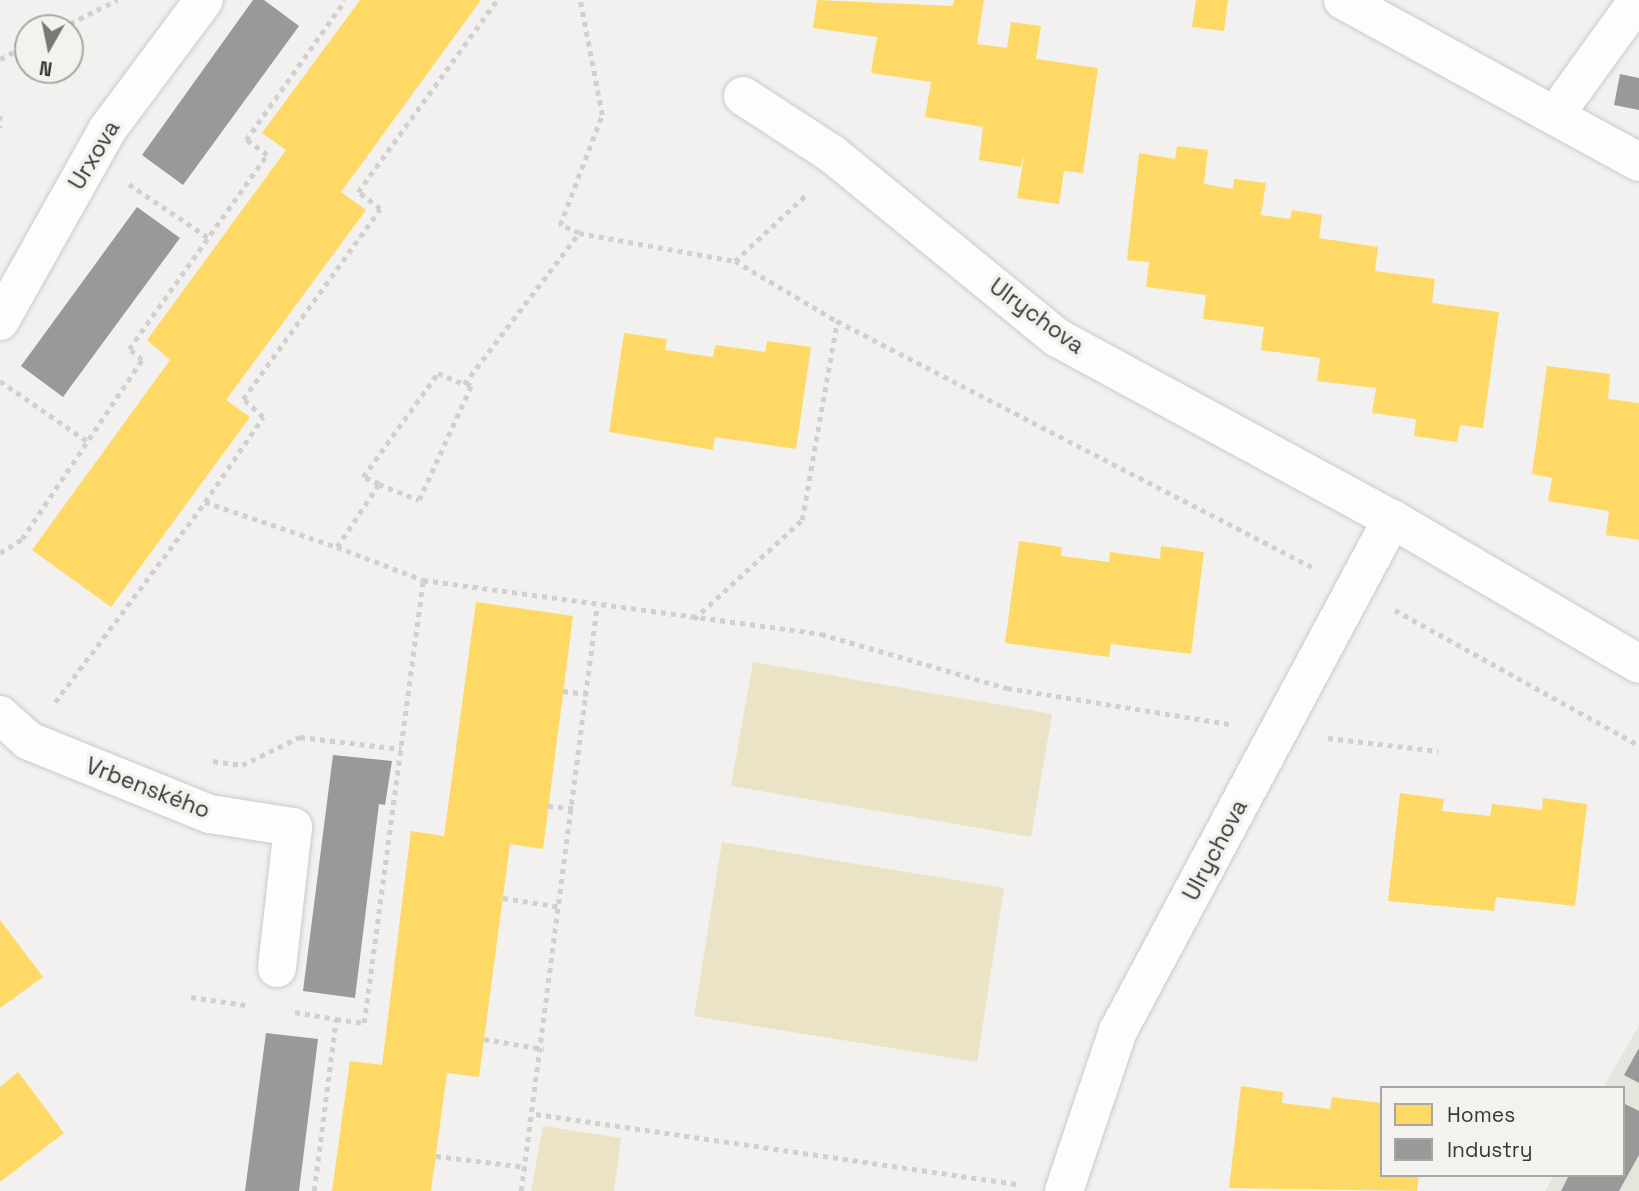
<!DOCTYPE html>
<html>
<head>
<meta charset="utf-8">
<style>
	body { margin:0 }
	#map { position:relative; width:1639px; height:1191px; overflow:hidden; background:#f2f1ef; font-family:"Space Grotesk",sans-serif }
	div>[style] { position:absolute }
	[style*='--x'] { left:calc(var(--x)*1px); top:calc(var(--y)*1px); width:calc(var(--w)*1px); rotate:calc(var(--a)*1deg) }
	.built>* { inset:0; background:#e6e5dd }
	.green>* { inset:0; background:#eae3c5 }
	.homes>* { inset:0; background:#ffd966 }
	.industry>* { inset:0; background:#999 }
	.path>* { height:4.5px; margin-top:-2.25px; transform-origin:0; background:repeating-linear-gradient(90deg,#d0d0cf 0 5px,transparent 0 10px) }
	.roads { filter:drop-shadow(0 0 2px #cacac8) drop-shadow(0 0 2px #cacac8) }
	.street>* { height:38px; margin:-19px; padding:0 19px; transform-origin:19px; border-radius:19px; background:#fdfdfd }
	span { translate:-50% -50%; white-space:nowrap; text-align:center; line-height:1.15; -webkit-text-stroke:7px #f3f2ee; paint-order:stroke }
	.street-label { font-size:23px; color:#373736 }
	.legend { position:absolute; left:1380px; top:1086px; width:245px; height:91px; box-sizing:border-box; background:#f3f2ee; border:2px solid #a8a7a4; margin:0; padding:9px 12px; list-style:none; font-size:21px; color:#373736 }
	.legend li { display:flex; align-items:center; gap:14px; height:35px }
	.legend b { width:35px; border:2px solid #a8a7a4 }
	.north { position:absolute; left:14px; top:14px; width:70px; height:70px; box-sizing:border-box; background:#f3f2ee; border:2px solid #a8a7a4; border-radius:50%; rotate:189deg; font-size:19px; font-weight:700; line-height:28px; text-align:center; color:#373736 }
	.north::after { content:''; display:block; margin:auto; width:24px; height:32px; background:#787877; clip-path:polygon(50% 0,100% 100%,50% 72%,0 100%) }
</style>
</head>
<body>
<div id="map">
	<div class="built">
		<i style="clip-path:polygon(1639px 1025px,1639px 1191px,1545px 1191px,1554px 1175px,1623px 1175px,1623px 1088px,1603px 1088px)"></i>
	</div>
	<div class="green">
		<i style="clip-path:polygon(753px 662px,1052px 714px,1031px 837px,731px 786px)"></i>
		<i style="clip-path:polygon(722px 842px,1004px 888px,977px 1062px,694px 1016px)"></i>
		<i style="clip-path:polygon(543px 1126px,621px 1138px,614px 1191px,531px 1191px)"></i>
	</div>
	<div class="homes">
		<i style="clip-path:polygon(360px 0,481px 0,341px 192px,366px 210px,226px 400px,250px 417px,111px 607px,32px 550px,170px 360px,147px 340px,286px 150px,262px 133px)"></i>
		<i style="clip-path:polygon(817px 0,953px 6px,954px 0,984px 0,977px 44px,1007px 48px,1011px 22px,1041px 26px,1036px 59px,1098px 68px,1083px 173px,1064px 171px,1059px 204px,1017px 198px,1025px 151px,1021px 167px,979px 160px,983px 127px,925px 117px,931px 82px,871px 73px,877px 37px,813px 28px)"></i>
		<i style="clip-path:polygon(1196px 0,1228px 0,1224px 31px,1192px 27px)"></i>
		<i style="clip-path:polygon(1177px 146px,1208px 150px,1204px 184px,1233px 189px,1234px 179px,1266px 183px,1261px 215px,1290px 219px,1292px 210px,1322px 215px,1319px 238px,1378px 247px,1375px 271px,1435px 279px,1432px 303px,1499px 312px,1483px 428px,1460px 425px,1457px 442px,1414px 436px,1416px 419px,1372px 413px,1376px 388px,1317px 381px,1320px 358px,1261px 350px,1264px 327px,1203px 319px,1206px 295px,1146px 287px,1149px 262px,1127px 260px,1139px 153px,1175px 159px)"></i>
		<i style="clip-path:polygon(624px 333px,667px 339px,665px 350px,713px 357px,715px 345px,765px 352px,767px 341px,811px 347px,796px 449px,715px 437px,713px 450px,609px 432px)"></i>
		<i style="clip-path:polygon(1547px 366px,1610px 374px,1608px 399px,1639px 403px,1639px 540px,1606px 535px,1609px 511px,1548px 501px,1552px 478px,1532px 474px)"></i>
		<i style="clip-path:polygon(1019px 541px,1062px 547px,1061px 556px,1109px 562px,1110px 552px,1160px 559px,1161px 546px,1204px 552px,1191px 654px,1111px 644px,1109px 657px,1005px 643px)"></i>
		<i style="clip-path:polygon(476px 602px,573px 616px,543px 849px,510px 844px,479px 1077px,447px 1073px,431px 1191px,332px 1191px,350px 1061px,382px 1065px,411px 831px,444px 836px)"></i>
		<i style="clip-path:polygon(1400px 793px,1444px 799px,1442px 811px,1490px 816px,1492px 804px,1542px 810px,1543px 798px,1587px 804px,1575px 906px,1496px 897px,1494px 911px,1388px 901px)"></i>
		<i style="clip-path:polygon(0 920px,43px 977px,0 1008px)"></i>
		<i style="clip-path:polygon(18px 1072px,64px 1133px,0 1182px,0 1087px)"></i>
		<i style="clip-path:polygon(1241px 1086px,1283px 1092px,1282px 1103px,1330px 1109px,1332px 1097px,1382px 1103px,1382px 1175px,1419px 1175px,1417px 1191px,1229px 1188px)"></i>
	</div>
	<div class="industry">
		<i style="clip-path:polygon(253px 0,264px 0,299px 26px,183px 185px,142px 155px)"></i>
		<i style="clip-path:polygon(1620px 74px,1639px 78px,1639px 110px,1614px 105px)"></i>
		<i style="clip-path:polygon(137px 207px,180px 238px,63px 397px,21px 366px)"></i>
		<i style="clip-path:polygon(333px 755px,392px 761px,385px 805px,379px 804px,355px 998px,303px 991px)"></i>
		<i style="clip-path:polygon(266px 1033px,318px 1039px,299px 1191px,245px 1191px)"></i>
		<i style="clip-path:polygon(1639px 1048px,1639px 1083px,1624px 1075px)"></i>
		<i style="clip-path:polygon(1623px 1103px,1639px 1111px,1639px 1155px,1619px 1191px,1561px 1191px,1569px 1175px,1623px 1175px)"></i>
	</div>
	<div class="path">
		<i style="--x:61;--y:28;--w:63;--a:-26.6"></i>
		<i style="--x:0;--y:59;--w:31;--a:-27"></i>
		<i style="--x:0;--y:116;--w:12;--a:90"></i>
		<i style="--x:129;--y:184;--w:97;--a:34"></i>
		<i style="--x:579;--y:233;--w:21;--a:-157"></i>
		<i style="--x:560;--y:225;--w:118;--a:-69.1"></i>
		<i style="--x:602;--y:115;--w:117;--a:-100.8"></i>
		<i style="--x:735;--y:261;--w:118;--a:30.5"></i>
		<i style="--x:837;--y:321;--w:537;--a:27.38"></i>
		<i style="--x:0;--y:381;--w:106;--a:34.6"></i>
		<i style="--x:379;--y:484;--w:43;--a:21.8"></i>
		<i style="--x:419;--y:500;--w:125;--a:-65.5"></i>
		<i style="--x:471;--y:386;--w:7;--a:-164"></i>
		<i style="--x:205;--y:502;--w:103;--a:-55.7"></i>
		<i style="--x:263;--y:417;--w:27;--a:-138"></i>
		<i style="--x:243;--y:399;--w:234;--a:-54.2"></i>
		<i style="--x:380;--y:209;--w:28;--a:-142"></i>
		<i style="--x:358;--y:192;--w:237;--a:-54.1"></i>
		<i style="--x:337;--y:547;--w:92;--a:21"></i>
		<i style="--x:423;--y:580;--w:402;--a:7.7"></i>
		<i style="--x:821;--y:634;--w:194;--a:16.2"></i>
		<i style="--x:1007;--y:688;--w:225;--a:9.2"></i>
		<i style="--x:0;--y:553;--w:26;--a:-32"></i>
		<i style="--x:22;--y:539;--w:216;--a:-56.2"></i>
		<i style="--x:142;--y:360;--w:17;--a:-140"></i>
		<i style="--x:129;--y:349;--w:238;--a:-54.6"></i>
		<i style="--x:267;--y:155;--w:26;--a:-144"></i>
		<i style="--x:246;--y:140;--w:171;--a:-54.7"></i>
		<i style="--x:1395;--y:610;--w:279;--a:29"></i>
		<i style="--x:694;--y:619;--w:147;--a:-42.5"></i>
		<i style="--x:802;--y:520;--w:202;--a:-80"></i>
		<i style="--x:563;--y:691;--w:24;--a:7"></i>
		<i style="--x:55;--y:702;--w:250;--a:-53.1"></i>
		<i style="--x:205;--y:502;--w:139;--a:18.8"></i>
		<i style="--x:337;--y:547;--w:76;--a:-56.3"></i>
		<i style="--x:379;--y:484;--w:17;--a:-156"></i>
		<i style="--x:363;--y:477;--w:128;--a:-54.2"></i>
		<i style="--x:438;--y:373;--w:28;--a:23"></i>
		<i style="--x:464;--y:384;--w:190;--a:-52.7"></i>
		<i style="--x:579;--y:233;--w:158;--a:10.2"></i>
		<i style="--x:735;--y:261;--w:98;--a:-42.9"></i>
		<i style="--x:1328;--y:738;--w:111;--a:6.7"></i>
		<i style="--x:213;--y:761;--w:29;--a:8"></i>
		<i style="--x:242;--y:765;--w:64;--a:-25.8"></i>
		<i style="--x:300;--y:737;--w:102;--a:6.8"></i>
		<i style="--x:548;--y:806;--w:25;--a:5"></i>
		<i style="--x:503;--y:898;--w:59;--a:8.8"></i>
		<i style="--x:191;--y:997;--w:55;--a:8.4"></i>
		<i style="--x:295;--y:1012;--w:42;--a:9.7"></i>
		<i style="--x:484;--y:1039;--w:61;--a:9.5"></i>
		<i style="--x:536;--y:1114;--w:487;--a:8.3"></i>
		<i style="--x:436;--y:1156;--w:90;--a:7"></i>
		<i style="--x:314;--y:1191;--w:173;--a:-82.7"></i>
		<i style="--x:336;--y:1019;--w:28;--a:8"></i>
		<i style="--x:364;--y:1023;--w:447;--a:-82.4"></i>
		<i style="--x:521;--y:1191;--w:590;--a:-82.6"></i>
	</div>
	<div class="roads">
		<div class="street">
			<i style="--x:1343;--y:0;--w:337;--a:28.7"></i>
			<i style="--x:743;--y:96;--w:106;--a:33.1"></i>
			<i style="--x:832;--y:154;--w:291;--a:39.2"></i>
			<i style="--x:1058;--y:338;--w:380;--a:28.5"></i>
			<i style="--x:1392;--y:519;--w:286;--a:30.4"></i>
			<i style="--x:1555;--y:115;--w:142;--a:-54.2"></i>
			<i style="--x:0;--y:321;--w:219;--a:-60.7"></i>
			<i style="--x:107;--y:130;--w:162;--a:-53.3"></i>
			<i style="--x:0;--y:715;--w:39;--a:42"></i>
			<i style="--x:29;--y:741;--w:195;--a:22"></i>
			<i style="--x:210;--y:814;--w:84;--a:8.9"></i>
			<i style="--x:293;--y:827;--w:142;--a:96.5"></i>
			<i style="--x:1064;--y:1191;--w:169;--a:-71.4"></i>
			<i style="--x:1118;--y:1031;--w:581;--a:-61.85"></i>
		</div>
	</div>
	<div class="street-label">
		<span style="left:94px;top:155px;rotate:-59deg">Urxova</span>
		<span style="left:1037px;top:316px;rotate:36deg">Ulrychova</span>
		<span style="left:148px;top:788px;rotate:21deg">Vrbenského</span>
		<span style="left:1215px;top:850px;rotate:-62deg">Ulrychova</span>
	</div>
	<ul class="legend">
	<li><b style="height:19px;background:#ffd966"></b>Homes</li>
	<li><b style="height:19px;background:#999"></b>Industry</li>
	</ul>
	<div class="north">N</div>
</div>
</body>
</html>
